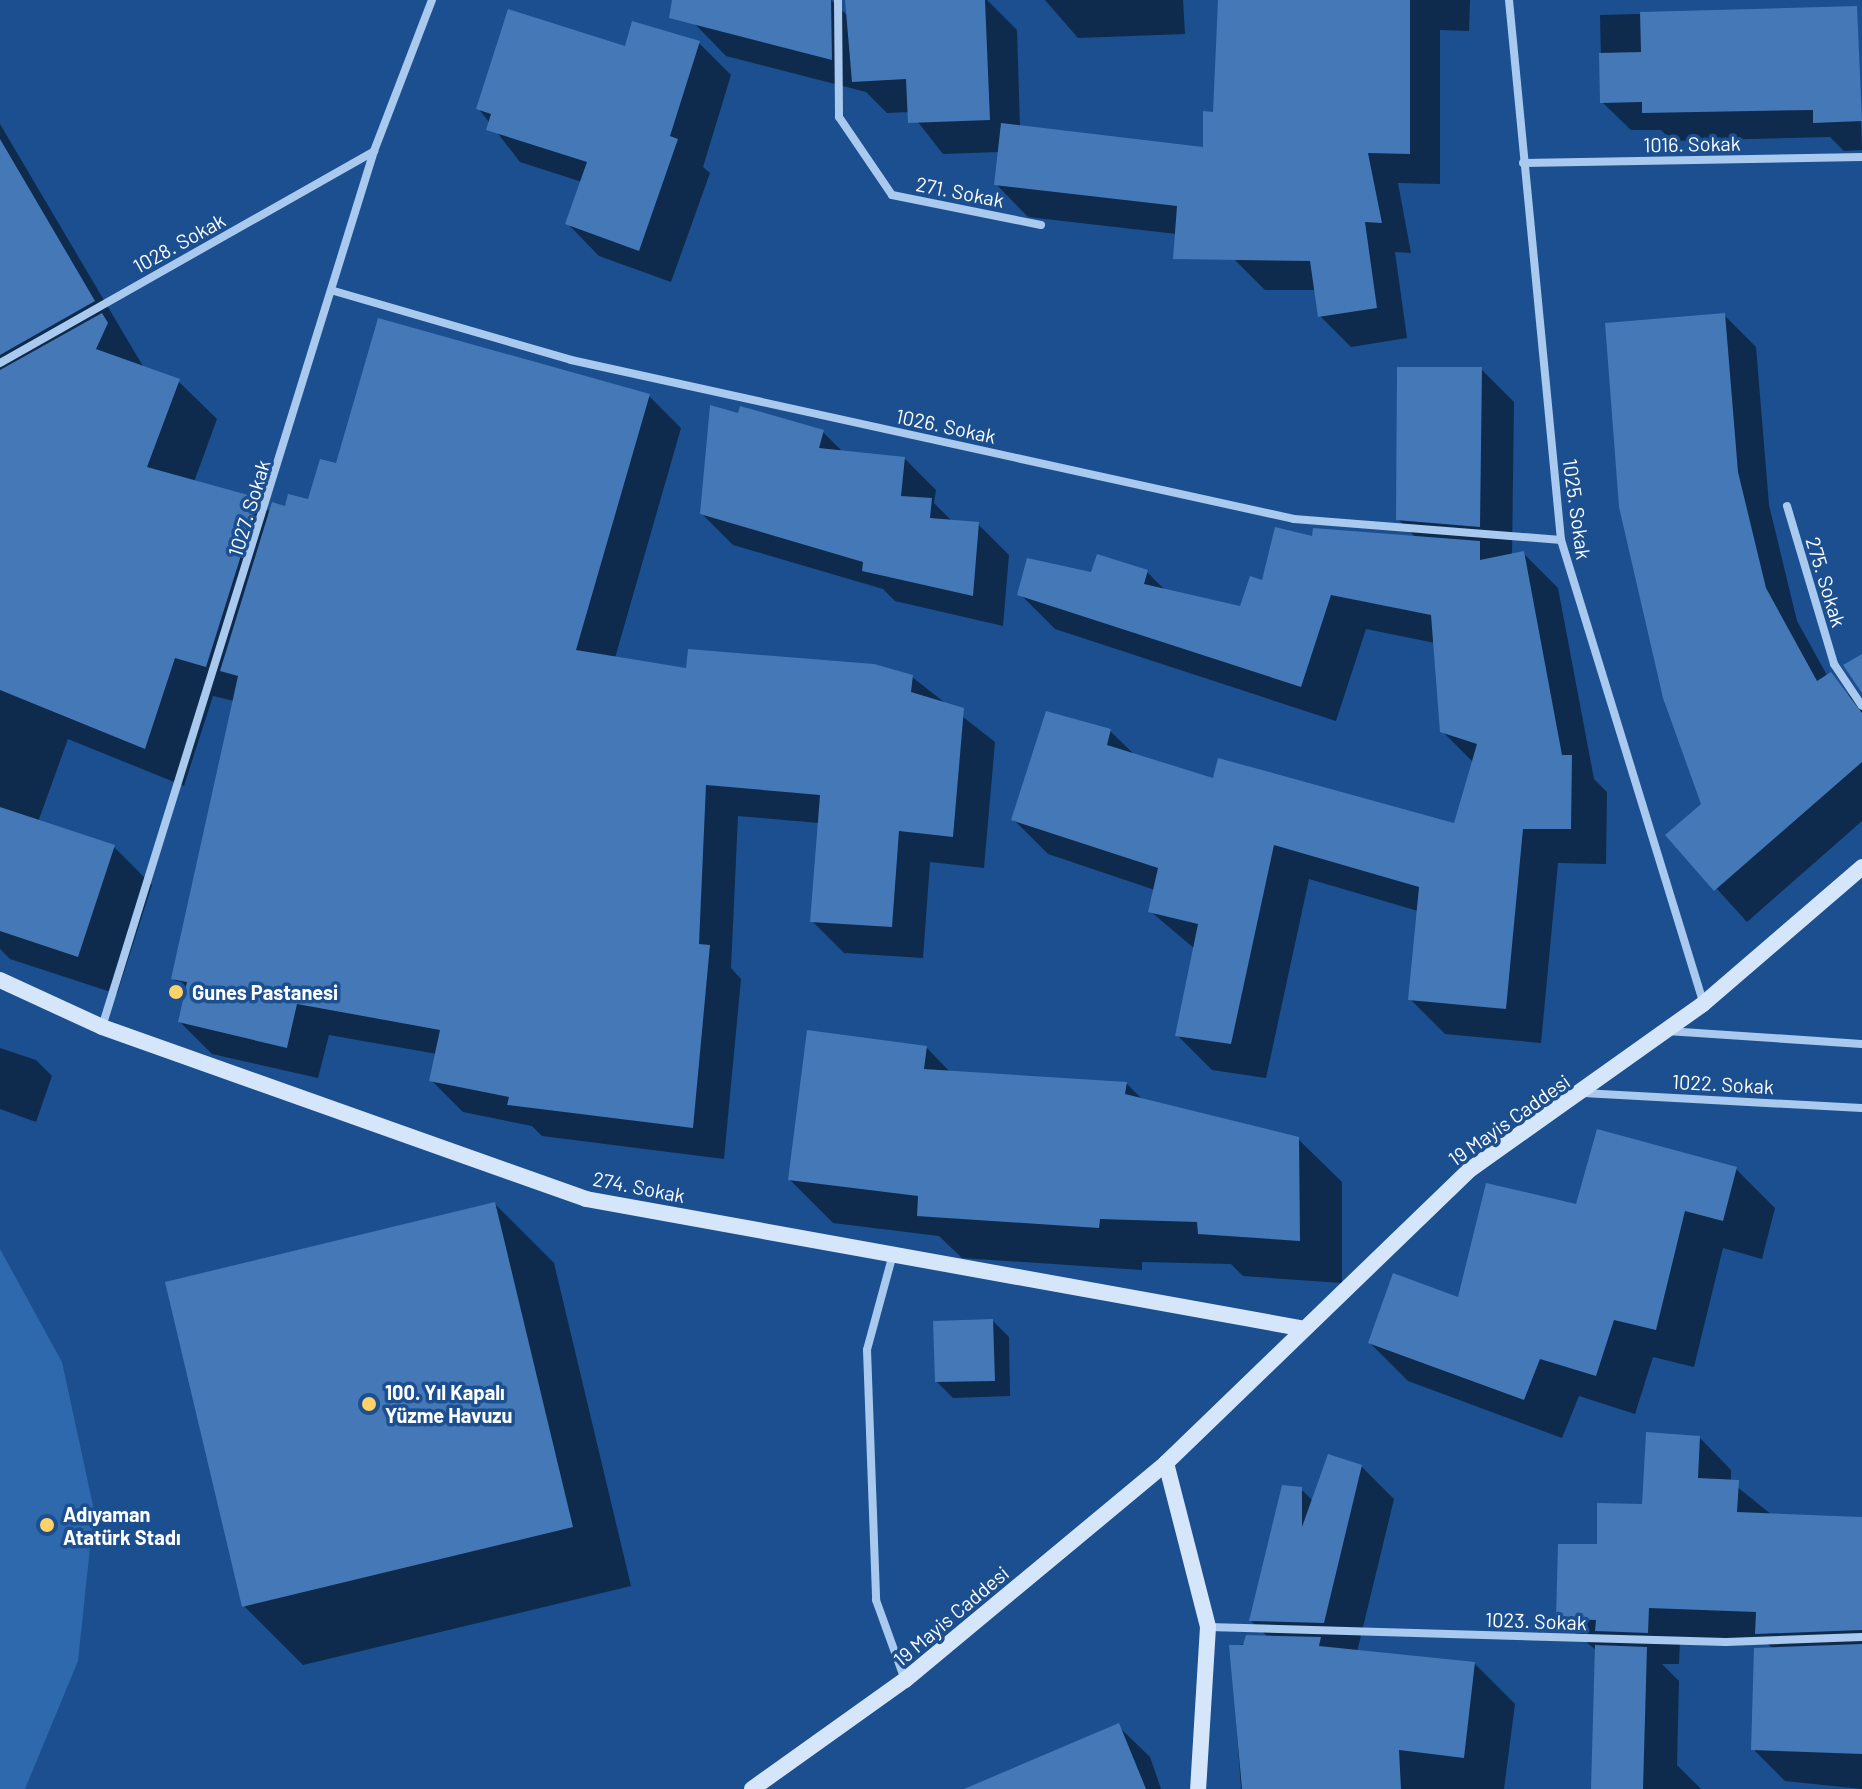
<!DOCTYPE html>
<html>
<head>
<meta charset="utf-8">
<style>
	body { margin:0 }
	#map { position:relative; width:1862px; height:1789px; overflow:hidden; background:#1b4f8f; font-family:Barlow,sans-serif }
	div>[style] { position:absolute }
	[style*='--x'] { left:calc(var(--x)*1px); top:calc(var(--y)*1px); width:calc(var(--w)*1px); rotate:calc(var(--a)*1deg) }
	.green>* { inset:0; background:#2e69ad }
	.shadow>* { inset:0; background:#0007 }
	.building>* { inset:0; background:#4478b7 }
	.street>* { height:8px; margin:-4px; padding:0 4px; transform-origin:4px; border-radius:4px; background:#a9c9ee }
	.secondary>* { height:16px; margin:-8px; padding:0 8px; transform-origin:8px; border-radius:8px; background:#d6e6fa }
	.dots>* { width:22px; height:22px; translate:-50% -50%; box-sizing:border-box; border:4px solid #1b4f8f; border-radius:50% }
	span { translate:-50% -50%; white-space:nowrap; text-align:center; line-height:1.15; -webkit-text-stroke:7px #1b4f8f; paint-order:stroke }
	.street-label { font-size:20px; color:#fff }
	.poi-label { font-size:20px; color:#fff; font-weight:700 }
	.left { translate:0 -50%; text-align:left }
</style>
</head>
<body>
<div id="map">
	<div class="green">
		<i style="clip-path:polygon(0 1249px,62px 1362px,94px 1510px,78px 1661px,25px 1789px,0 1789px)"></i>
	</div>
	<div class="shadow">
		<i style="clip-path:polygon(701px 0,831px 0,849px 17px,912px 0,987px 0,1017px 30px,1020px 127px,1159px 144px,1194px 236px,1028px 217px,996px 184px,1000px 152px,943px 154px,910px 112px,887px 113px,866px 92px,726px 56px,694px 23px)"></i>
		<i style="clip-path:polygon(1045px 0,1183px 0,1185px 34px,1078px 38px)"></i>
		<i style="clip-path:polygon(1246px 0,1470px 0,1469px 31px,1440px 30px,1440px 184px,1398px 183px,1411px 253px,1395px 252px,1407px 338px,1351px 347px,1320px 316px,1316px 290px,1265px 290px,1234px 259px)"></i>
		<i style="clip-path:polygon(1856px 8px,1862px 150px,1844px 151px,1830px 137px,1672px 141px,1661px 130px,1631px 130px,1602px 102px,1600px 15px)"></i>
		<i style="clip-path:polygon(699px 43px,731px 75px,703px 167px,710px 173px,671px 282px,599px 256px,567px 223px,582px 182px,520px 162px,478px 108px,626px 48px)"></i>
		<i style="clip-path:polygon(0 124px,144px 368px,178px 381px,217px 419px,194px 482px,258px 500px,271px 513px,310px 502px,337px 465px,649px 396px,681px 428px,615px 658px,688px 671px,912px 677px,995px 742px,984px 868px,930px 862px,923px 958px,844px 953px,812px 921px,819px 823px,738px 816px,731px 968px,741px 979px,724px 1159px,542px 1136px,532px 1126px,463px 1112px,431px 1080px,437px 1054px,329px 1035px,318px 1078px,212px 1054px,180px 1022px,187px 992px,173px 978px,234px 701px,213px 696px,184px 786px,68px 739px,38px 822px,113px 846px,152px 885px,117px 994px,10px 959px,0 949px)"></i>
		<i style="clip-path:polygon(1724px 315px,1756px 347px,1769px 505px,1797px 621px,1828px 677px,1862px 706px,1862px 821px,1747px 922px,1668px 835px,1703px 805px)"></i>
		<i style="clip-path:polygon(1481px 369px,1514px 402px,1512px 555px,1523px 553px,1558px 588px,1594px 779px,1607px 792px,1606px 864px,1558px 863px,1541px 1043px,1445px 1034px,1410px 999px,1418px 911px,1309px 879px,1266px 1078px,1212px 1070px,1177px 1035px,1195px 949px,1150px 911px,1155px 890px,1048px 854px,1013px 819px,1110px 731px,1136px 756px,1214px 781px,1455px 826px,1474px 763px,1442px 731px,1435px 643px,1366px 629px,1336px 721px,1055px 629px,1020px 594px,1092px 575px,1147px 572px,1166px 591px,1242px 608px,1313px 538px,1416px 538px,1398px 519px)"></i>
		<i style="clip-path:polygon(823px 432px,843px 452px,905px 459px,936px 490px,934px 503px,953px 522px,978px 524px,1009px 555px,1003px 626px,895px 601px,883px 589px,733px 545px,702px 514px)"></i>
		<i style="clip-path:polygon(926px 1047px,951px 1073px,1127px 1084px,1144px 1101px,1298px 1139px,1342px 1182px,1342px 1283px,1243px 1276px,1231px 1264px,1142px 1262px,1142px 1270px,962px 1258px,939px 1236px,833px 1223px,790px 1180px)"></i>
		<i style="clip-path:polygon(0 1048px,36px 1060px,52px 1076px,36px 1122px,0 1109px)"></i>
		<i style="clip-path:polygon(1736px 1169px,1775px 1208px,1762px 1259px,1723px 1248px,1694px 1367px,1653px 1357px,1635px 1414px,1579px 1396px,1562px 1438px,1408px 1381px,1370px 1343px,1460px 1300px,1577px 1207px)"></i>
		<i style="clip-path:polygon(495px 1204px,554px 1263px,631px 1586px,303px 1665px,244px 1606px)"></i>
		<i style="clip-path:polygon(993px 1321px,1009px 1337px,1010px 1396px,953px 1398px,937px 1382px)"></i>
		<i style="clip-path:polygon(1699px 1437px,1731px 1470px,1731px 1482px,1772px 1515px,1862px 1519px,1862px 1789px,1785px 1781px,1753px 1749px,1773px 1649px,1766px 1642px,1680px 1639px,1679px 1664px,1662px 1664px,1679px 1681px,1677px 1765px,1701px 1789px,1593px 1789px,1597px 1651px,1558px 1618px,1599px 1546px,1644px 1506px)"></i>
		<i style="clip-path:polygon(1361px 1466px,1394px 1499px,1357px 1652px,1475px 1664px,1515px 1704px,1504px 1789px,1241px 1789px,1231px 1647px,1269px 1638px,1251px 1621px,1301px 1489px,1313px 1501px)"></i>
		<i style="clip-path:polygon(1118px 1726px,1150px 1757px,1161px 1789px,968px 1789px)"></i>
	</div>
	<div class="building">
		<i style="clip-path:polygon(672px 0,831px 0,832px 60px,669px 18px)"></i>
		<i style="clip-path:polygon(845px 0,985px 0,990px 120px,908px 123px,906px 79px,852px 82px)"></i>
		<i style="clip-path:polygon(1218px 0,1410px 0,1410px 154px,1368px 153px,1382px 223px,1365px 222px,1377px 308px,1318px 317px,1310px 261px,1173px 259px,1177px 206px,994px 185px,1001px 123px,1203px 147px,1203px 111px,1213px 112px)"></i>
		<i style="clip-path:polygon(1857px 6px,1862px 121px,1813px 123px,1813px 110px,1642px 113px,1642px 102px,1600px 103px,1599px 53px,1641px 52px,1640px 12px)"></i>
		<i style="clip-path:polygon(508px 9px,625px 46px,632px 21px,700px 41px,670px 136px,678px 139px,639px 251px,565px 224px,587px 162px,486px 130px,491px 114px,476px 109px)"></i>
		<i style="clip-path:polygon(0 139px,95px 301px,0 355px)"></i>
		<i style="clip-path:polygon(102px 313px,108px 323px,96px 349px,180px 379px,147px 467px,259px 498px,206px 667px,175px 658px,145px 749px,0 690px,0 370px)"></i>
		<i style="clip-path:polygon(1725px 313px,1738px 472px,1766px 588px,1817px 681px,1831px 672px,1862px 713px,1862px 762px,1714px 891px,1665px 835px,1701px 804px,1663px 698px,1619px 507px,1605px 323px)"></i>
		<i style="clip-path:polygon(378px 318px,650px 394px,576px 650px,686px 668px,688px 649px,874px 664px,913px 675px,911px 692px,964px 708px,953px 837px,899px 831px,892px 927px,810px 922px,820px 795px,706px 785px,699px 944px,710px 945px,693px 1128px,507px 1105px,509px 1097px,429px 1081px,440px 1030px,297px 1004px,287px 1048px,178px 1022px,187px 982px,171px 979px,238px 676px,220px 671px,272px 502px,285px 506px,288px 494px,308px 499px,320px 459px,336px 463px)"></i>
		<i style="clip-path:polygon(1397px 367px,1482px 367px,1480px 527px,1396px 520px)"></i>
		<i style="clip-path:polygon(710px 405px,738px 413px,740px 406px,824px 430px,819px 448px,905px 457px,901px 496px,932px 498px,930px 518px,979px 522px,973px 596px,862px 571px,863px 562px,700px 514px)"></i>
		<i style="clip-path:polygon(1275px 527px,1312px 536px,1313px 528px,1480px 541px,1480px 560px,1524px 551px,1562px 755px,1572px 755px,1571px 829px,1523px 829px,1506px 1009px,1408px 1000px,1419px 887px,1274px 845px,1231px 1044px,1175px 1036px,1198px 924px,1148px 912px,1158px 868px,1011px 820px,1046px 711px,1111px 729px,1107px 745px,1213px 778px,1218px 758px,1454px 823px,1477px 744px,1440px 732px,1431px 615px,1331px 595px,1301px 687px,1017px 595px,1027px 558px,1091px 572px,1097px 554px,1148px 570px,1144px 584px,1240px 606px,1250px 576px,1262px 580px)"></i>
		<i style="clip-path:polygon(1862px 654px,1862px 693px,1843px 665px)"></i>
		<i style="clip-path:polygon(0 807px,115px 845px,78px 957px,0 931px)"></i>
		<i style="clip-path:polygon(807px 1030px,927px 1046px,924px 1069px,1127px 1082px,1125px 1094px,1299px 1137px,1300px 1241px,1198px 1234px,1197px 1222px,1100px 1219px,1099px 1228px,917px 1216px,918px 1196px,788px 1180px)"></i>
		<i style="clip-path:polygon(1597px 1129px,1737px 1167px,1723px 1221px,1685px 1211px,1656px 1330px,1614px 1320px,1596px 1376px,1540px 1359px,1524px 1400px,1368px 1343px,1393px 1273px,1458px 1297px,1486px 1183px,1576px 1204px)"></i>
		<i style="clip-path:polygon(495px 1202px,573px 1527px,242px 1607px,165px 1282px)"></i>
		<i style="clip-path:polygon(993px 1319px,995px 1381px,935px 1382px,933px 1321px)"></i>
		<i style="clip-path:polygon(1646px 1432px,1700px 1436px,1698px 1478px,1739px 1480px,1737px 1512px,1862px 1517px,1862px 1630px,1755px 1634px,1756px 1612px,1649px 1608px,1648px 1633px,1595px 1631px,1596px 1620px,1556px 1619px,1558px 1544px,1597px 1544px,1597px 1503px,1642px 1504px)"></i>
		<i style="clip-path:polygon(1328px 1454px,1362px 1465px,1324px 1623px,1249px 1621px,1282px 1485px,1302px 1487px,1302px 1527px)"></i>
		<i style="clip-path:polygon(1246px 1635px,1321px 1637px,1319px 1646px,1475px 1662px,1464px 1758px,1399px 1750px,1401px 1789px,1242px 1789px,1229px 1645px,1243px 1645px)"></i>
		<i style="clip-path:polygon(1862px 1644px,1862px 1754px,1751px 1750px,1754px 1648px)"></i>
		<i style="clip-path:polygon(1595px 1645px,1647px 1647px,1643px 1789px,1591px 1789px)"></i>
		<i style="clip-path:polygon(1119px 1723px,1146px 1789px,964px 1789px)"></i>
	</div>
	<div class="street">
		<i style="--x:838;--y:0;--w:117;--a:89.5"></i>
		<i style="--x:839;--y:117;--w:94;--a:55.8"></i>
		<i style="--x:892;--y:195;--w:152;--a:11.4"></i>
		<i style="--x:1509;--y:0;--w:542;--a:84.5"></i>
		<i style="--x:1561;--y:540;--w:484;--a:72.9"></i>
		<i style="--x:1523;--y:163;--w:339;--a:-1"></i>
		<i style="--x:334;--y:291;--w:247;--a:16.2"></i>
		<i style="--x:571;--y:360;--w:740;--a:12.4"></i>
		<i style="--x:1294;--y:519;--w:268;--a:4.5"></i>
		<i style="--x:0;--y:363;--w:430;--a:-29.5"></i>
		<i style="--x:1787;--y:506;--w:165;--a:73.4"></i>
		<i style="--x:1834;--y:664;--w:50;--a:56.3"></i>
		<i style="--x:102;--y:1027;--w:917;--a:-72.75"></i>
		<i style="--x:374;--y:151;--w:162;--a:-69"></i>
		<i style="--x:1667;--y:1031;--w:195;--a:3.8"></i>
		<i style="--x:1583;--y:1093;--w:279;--a:3.1"></i>
		<i style="--x:893;--y:1254;--w:99;--a:105.2"></i>
		<i style="--x:867;--y:1350;--w:250;--a:87.9"></i>
		<i style="--x:876;--y:1600;--w:85;--a:70.1"></i>
		<i style="--x:1208;--y:1627;--w:518;--a:1.66"></i>
		<i style="--x:1726;--y:1642;--w:136;--a:-2.1"></i>
	</div>
	<div class="secondary">
		<i style="--x:0;--y:980;--w:112;--a:24.7"></i>
		<i style="--x:102;--y:1027;--w:514;--a:19.56"></i>
		<i style="--x:586;--y:1199;--w:726;--a:10.24"></i>
		<i style="--x:1166;--y:1463;--w:169;--a:75.6"></i>
		<i style="--x:1208;--y:1627;--w:162;--a:93.5"></i>
		<i style="--x:752;--y:1789;--w:188;--a:-35.5"></i>
		<i style="--x:905;--y:1680;--w:339;--a:-39.7"></i>
		<i style="--x:1166;--y:1463;--w:420;--a:-44"></i>
		<i style="--x:1468;--y:1171;--w:288;--a:-35.4"></i>
		<i style="--x:1703;--y:1004;--w:210;--a:-40.7"></i>
	</div>
	<div class="dots">
		<i style="left:176px;top:992px;background:#ffd166"></i>
		<i style="left:369px;top:1404px;background:#ffd166"></i>
		<i style="left:47px;top:1525px;background:#ffd166"></i>
	</div>
	<div class="street-label">
		<span style="left:1692px;top:144px;rotate:-1deg">1016. Sokak</span>
		<span style="left:960px;top:192px;rotate:11deg">271. Sokak</span>
		<span style="left:179px;top:243px;rotate:-29deg">1028. Sokak</span>
		<span style="left:946px;top:426px;rotate:12deg">1026. Sokak</span>
		<span style="left:249px;top:508px;rotate:-73deg">1027. Sokak</span>
		<span style="left:1577px;top:509px;rotate:82deg">1025. Sokak</span>
		<span style="left:1826px;top:582px;rotate:73deg">275. Sokak</span>
		<span style="left:1723px;top:1084px;rotate:3deg">1022. Sokak</span>
		<span style="left:1509px;top:1120px;rotate:-35deg">19 Mayis Caddesi</span>
		<span style="left:639px;top:1187px;rotate:11deg">274. Sokak</span>
		<span style="left:951px;top:1616px;rotate:-40deg">19 Mayis Caddesi</span>
		<span style="left:1536px;top:1621px;rotate:2deg">1023. Sokak</span>
	</div>
	<div class="poi-label">
		<span class="left" style="left:192px;top:992px">Gunes Pastanesi</span>
		<span class="left" style="left:385px;top:1404px">100. Yıl Kapalı<br>Yüzme Havuzu</span>
		<span class="left" style="left:63px;top:1526px">Adıyaman<br>Atatürk Stadı</span>
	</div>
</div>
</body>
</html>
